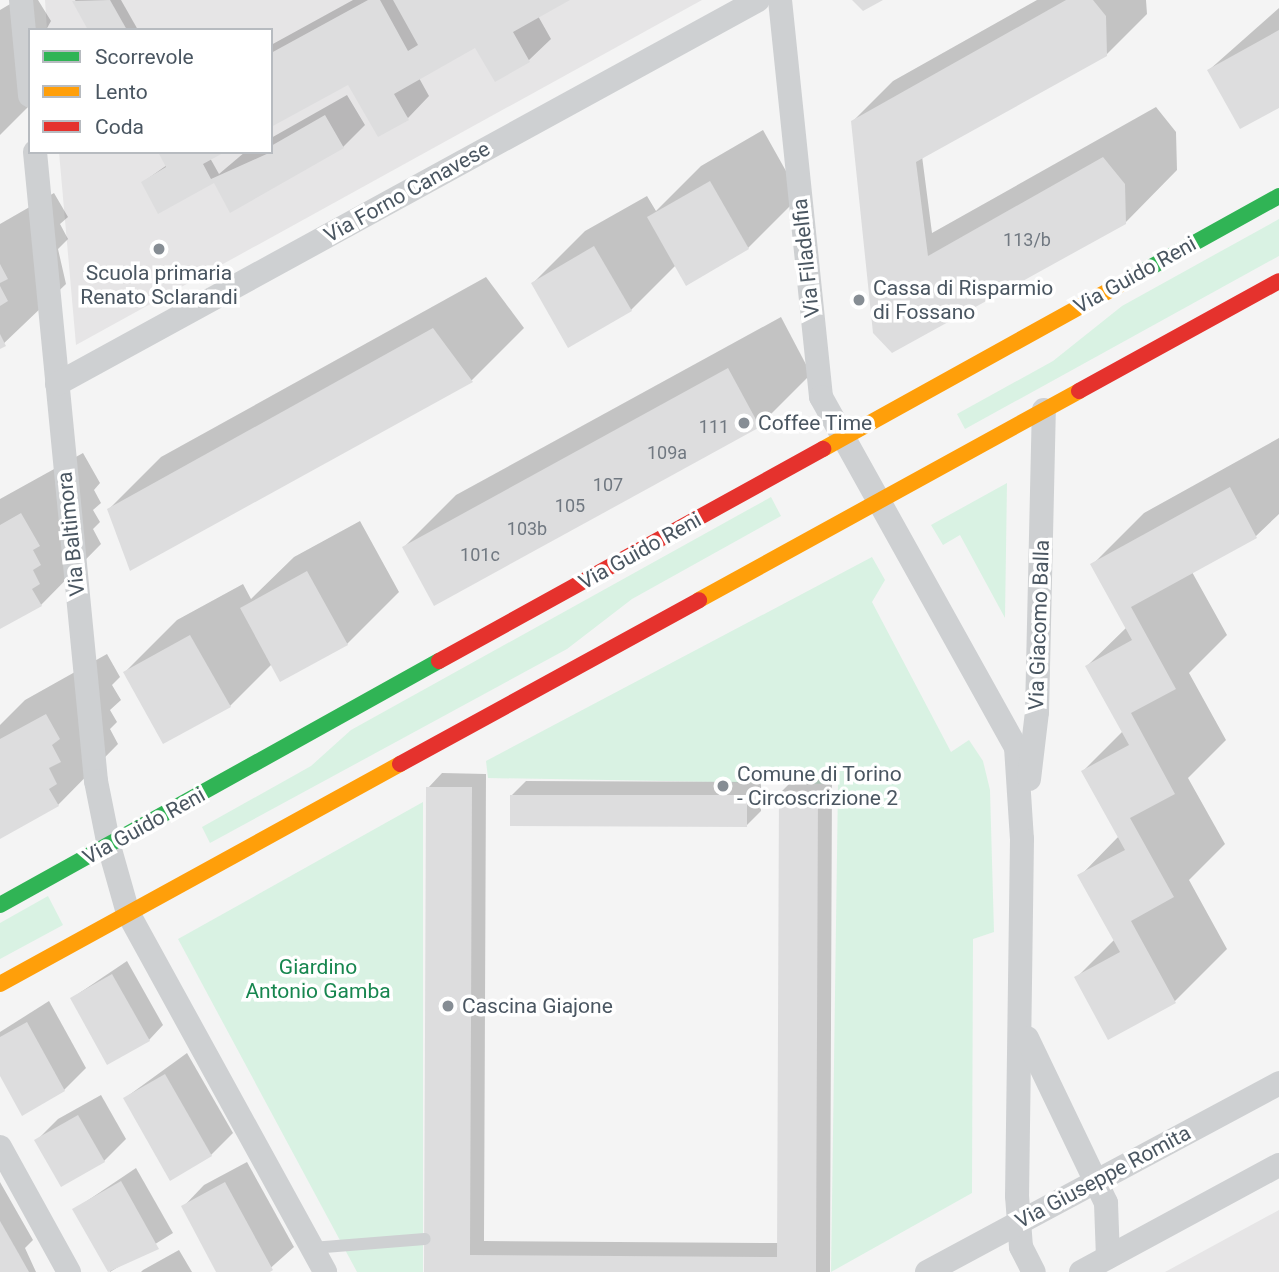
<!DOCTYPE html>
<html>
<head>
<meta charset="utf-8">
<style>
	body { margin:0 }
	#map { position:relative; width:1279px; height:1272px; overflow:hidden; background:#f4f4f4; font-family:Roboto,sans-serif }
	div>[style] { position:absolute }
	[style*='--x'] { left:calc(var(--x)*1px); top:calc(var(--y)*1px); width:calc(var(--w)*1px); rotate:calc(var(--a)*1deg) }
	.education>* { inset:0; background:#e6e5e6 }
	.green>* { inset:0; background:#d9f2e3 }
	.shadow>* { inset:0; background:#0003 }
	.building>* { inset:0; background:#ddddde }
	.lane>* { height:12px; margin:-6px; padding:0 6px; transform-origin:6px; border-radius:6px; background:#ced0d2 }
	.street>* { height:24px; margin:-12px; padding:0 12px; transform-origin:12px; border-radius:12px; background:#ced0d2 }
	.fast>* { height:16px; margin:-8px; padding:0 8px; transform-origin:8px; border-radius:8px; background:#30b455 }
	.slow>* { height:16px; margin:-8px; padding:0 8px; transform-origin:8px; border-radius:8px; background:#ff9f0a }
	.jam>* { height:16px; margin:-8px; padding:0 8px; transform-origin:8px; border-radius:8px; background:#e5322d }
	.dots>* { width:19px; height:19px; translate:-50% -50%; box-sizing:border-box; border:4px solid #fff; border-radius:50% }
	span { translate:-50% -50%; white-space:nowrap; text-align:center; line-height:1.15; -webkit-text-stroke:7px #fff; paint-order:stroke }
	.number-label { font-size:18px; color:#707881 }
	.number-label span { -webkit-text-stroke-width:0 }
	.street-label { font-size:21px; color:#4a5661 }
	.poi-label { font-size:21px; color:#4a5661 }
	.left { translate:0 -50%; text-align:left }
	.park-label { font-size:21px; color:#17864f }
	.legend { position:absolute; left:28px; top:28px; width:245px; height:126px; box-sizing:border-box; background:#fff; border:2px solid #b7bbc0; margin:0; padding:9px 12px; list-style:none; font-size:21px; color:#4a5661 }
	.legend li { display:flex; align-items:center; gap:14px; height:35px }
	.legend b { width:35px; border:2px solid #b7bbc0 }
</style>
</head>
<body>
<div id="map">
	<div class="education">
		<i style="clip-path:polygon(45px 0,702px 0,76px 345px,59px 152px,271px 152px,271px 30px,47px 30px)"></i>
		<i style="clip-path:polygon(1279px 1210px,1279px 1272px,1165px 1272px)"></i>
	</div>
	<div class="green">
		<i style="clip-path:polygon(1279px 219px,1279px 256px,965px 429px,957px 414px,1053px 361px,1122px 306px)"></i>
		<i style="clip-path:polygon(1007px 483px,1005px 618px,960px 535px,943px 545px,931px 525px)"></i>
		<i style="clip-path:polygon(771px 497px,781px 516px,632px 599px,567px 649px,210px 843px,202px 827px,311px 766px,351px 730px)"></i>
		<i style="clip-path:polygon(872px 557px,885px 580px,872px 602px,951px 752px,969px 740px,983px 761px,990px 790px,994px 932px,973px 939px,972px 1193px,831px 1272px,838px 784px,488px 778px,486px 761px)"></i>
		<i style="clip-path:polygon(423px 802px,423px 1272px,357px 1272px,178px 939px)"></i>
		<i style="clip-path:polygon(48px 896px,63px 925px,0 959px,0 923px)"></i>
	</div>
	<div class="shadow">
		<i style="clip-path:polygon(17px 0,38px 0,51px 21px,46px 30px,30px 30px,30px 105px,0 135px,0 10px)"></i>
		<i style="clip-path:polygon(75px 0,121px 0,138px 30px,91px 30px)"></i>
		<i style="clip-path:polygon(353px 0,566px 0,538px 16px,551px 39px,529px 60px,495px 80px,476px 45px,419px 78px,429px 96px,408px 118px,349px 83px,271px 125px,271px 45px)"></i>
		<i style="clip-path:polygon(1037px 0,1146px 0,1147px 14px,1106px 55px,922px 156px,932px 233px,1156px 107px,1176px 132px,1177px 170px,1125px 223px,892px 351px,852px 122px,893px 81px)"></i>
		<i style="clip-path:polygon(1279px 8px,1279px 106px,1209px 70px)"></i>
		<i style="clip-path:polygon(347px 95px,365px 125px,343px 147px,214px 181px,143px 182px,167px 165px,210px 158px,219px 174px,245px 152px,271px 152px,271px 138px)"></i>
		<i style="clip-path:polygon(763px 130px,800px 196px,748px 248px,686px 283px,676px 265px,631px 310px,533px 283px,585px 231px,647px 196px,656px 211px,701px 166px)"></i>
		<i style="clip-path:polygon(54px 193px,68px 217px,60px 224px,68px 239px,58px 249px,66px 284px,0 347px,0 224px)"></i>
		<i style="clip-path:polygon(486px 277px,524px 328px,472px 380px,109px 509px,161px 457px)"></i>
		<i style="clip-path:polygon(781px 317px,811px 374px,759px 426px,404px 547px,456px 495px)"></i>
		<i style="clip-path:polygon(1279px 438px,1279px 514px,1256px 536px,1192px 572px,1227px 635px,1189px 673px,1226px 740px,1188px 778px,1225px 844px,1189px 880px,1227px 949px,1175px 1001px,1109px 1038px,1076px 978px,1115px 939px,1080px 876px,1119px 836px,1083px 771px,1123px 731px,1087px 666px,1127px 627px,1092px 565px,1144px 513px)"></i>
		<i style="clip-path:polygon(83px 453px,100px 483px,94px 490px,101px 503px,93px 510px,100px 522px,93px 529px,101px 544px,41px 605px,0 627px,0 499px)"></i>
		<i style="clip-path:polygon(360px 521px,399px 592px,347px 644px,272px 664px,230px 706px,125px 672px,177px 620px,243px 584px,251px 599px,294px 557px)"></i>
		<i style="clip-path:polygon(107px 654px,120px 677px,112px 685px,121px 700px,110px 710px,117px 722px,110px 729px,118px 744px,58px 805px,0 837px,0 725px,25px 700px)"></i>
		<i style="clip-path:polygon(442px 773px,486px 774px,484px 1241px,779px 1243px,781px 792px,795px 778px,832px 778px,830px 1272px,426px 1272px,428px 788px)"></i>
		<i style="clip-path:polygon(526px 781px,761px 782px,761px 811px,747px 825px,512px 795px)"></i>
		<i style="clip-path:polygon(127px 961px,163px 1025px,149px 1040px,72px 998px)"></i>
		<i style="clip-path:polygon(49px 1001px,86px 1068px,64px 1090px,0 1073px,0 1032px)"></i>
		<i style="clip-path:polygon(187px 1053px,233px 1133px,211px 1155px,125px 1098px)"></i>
		<i style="clip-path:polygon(101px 1095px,126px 1139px,104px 1161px,37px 1140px,58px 1119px)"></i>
		<i style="clip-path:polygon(247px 1162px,294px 1247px,266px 1272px,218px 1272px,183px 1207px,204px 1185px)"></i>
		<i style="clip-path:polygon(136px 1168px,173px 1233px,110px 1272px,75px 1209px)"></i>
		<i style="clip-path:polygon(0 1182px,33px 1240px,25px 1248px,36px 1272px,0 1272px)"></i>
		<i style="clip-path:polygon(179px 1250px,192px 1272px,141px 1272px,143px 1270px)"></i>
	</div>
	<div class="building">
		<i style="clip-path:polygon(110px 0,127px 30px,88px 30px,72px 1px)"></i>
		<i style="clip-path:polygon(368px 0,380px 0,408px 51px,418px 45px,393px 0,570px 0,513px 32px,530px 62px,495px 82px,475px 48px,394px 94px,409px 120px,378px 137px,348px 85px,271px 127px,271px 53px)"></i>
		<i style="clip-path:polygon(852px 0,883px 0,863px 11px)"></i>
		<i style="clip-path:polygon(1066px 0,1093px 0,1106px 16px,1107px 56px,916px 162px,928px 256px,1103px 157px,1125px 184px,1126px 224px,892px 353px,873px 333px,851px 121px)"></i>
		<i style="clip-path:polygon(1279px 30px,1279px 108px,1240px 129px,1207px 70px)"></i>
		<i style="clip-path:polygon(325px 115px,344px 148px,230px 213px,214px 183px,158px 214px,141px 182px,166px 167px,158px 152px,225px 152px,203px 164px,211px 179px,271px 152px,271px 146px)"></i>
		<i style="clip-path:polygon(710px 181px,749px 249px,686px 286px,647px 217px)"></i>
		<i style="clip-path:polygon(594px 246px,632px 311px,568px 348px,531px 283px)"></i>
		<i style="clip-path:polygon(0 264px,8px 279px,0 283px)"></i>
		<i style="clip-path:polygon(0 286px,8px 301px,0 306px)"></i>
		<i style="clip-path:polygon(433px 328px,473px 382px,130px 571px,107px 509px)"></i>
		<i style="clip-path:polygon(0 334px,6px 346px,0 349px)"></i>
		<i style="clip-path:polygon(728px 368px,760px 427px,434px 606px,402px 547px)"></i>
		<i style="clip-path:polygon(1230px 487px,1257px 538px,1131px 607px,1176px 689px,1131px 713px,1175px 794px,1130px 818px,1174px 897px,1131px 921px,1176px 1003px,1108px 1040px,1074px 977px,1120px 952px,1077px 875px,1125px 850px,1081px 771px,1129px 745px,1085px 666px,1132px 640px,1090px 564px)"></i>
		<i style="clip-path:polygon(21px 513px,40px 546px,33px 550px,41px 565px,33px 570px,40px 584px,32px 589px,42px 606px,0 629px,0 525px)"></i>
		<i style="clip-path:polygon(307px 571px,348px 645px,280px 682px,240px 608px)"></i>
		<i style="clip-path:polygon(190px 635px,231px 707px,163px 744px,123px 672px)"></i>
		<i style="clip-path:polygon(46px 714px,60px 739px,52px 745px,61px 762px,49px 768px,57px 784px,49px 789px,59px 806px,0 839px,0 739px)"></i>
		<i style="clip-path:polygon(426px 787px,472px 787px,470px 1255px,777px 1257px,779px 791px,818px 792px,816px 1272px,424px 1272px)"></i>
		<i style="clip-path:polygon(510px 795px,747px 795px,747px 827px,510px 826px)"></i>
		<i style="clip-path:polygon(112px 974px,150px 1041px,107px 1065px,70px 998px)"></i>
		<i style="clip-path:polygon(27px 1022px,65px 1091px,22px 1116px,0 1076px,0 1037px)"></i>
		<i style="clip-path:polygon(165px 1074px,212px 1156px,170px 1181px,123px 1098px)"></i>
		<i style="clip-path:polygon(78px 1115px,105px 1162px,61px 1187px,34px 1140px)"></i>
		<i style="clip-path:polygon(121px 1181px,159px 1249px,108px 1272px,72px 1209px)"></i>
		<i style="clip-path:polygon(225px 1182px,273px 1270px,270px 1272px,216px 1272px,181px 1206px)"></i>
		<i style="clip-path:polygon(0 1221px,20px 1256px,29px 1272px,0 1272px)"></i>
	</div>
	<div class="lane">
		<i style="--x:312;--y:1248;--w:113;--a:-4.6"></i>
	</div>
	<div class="street">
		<i style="--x:21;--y:0;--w:96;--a:84.6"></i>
		<i style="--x:780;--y:0;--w:399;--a:84.1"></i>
		<i style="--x:821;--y:397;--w:401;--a:60.9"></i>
		<i style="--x:1016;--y:747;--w:92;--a:86.3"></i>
		<i style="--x:1022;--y:839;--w:357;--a:90.8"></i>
		<i style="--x:1017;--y:1196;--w:51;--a:85.5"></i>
		<i style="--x:1021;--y:1247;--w:28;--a:63"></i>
		<i style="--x:35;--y:152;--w:632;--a:84.46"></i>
		<i style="--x:96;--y:781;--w:66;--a:78.7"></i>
		<i style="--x:109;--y:846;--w:70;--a:74.2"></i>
		<i style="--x:128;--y:913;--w:409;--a:61.2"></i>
		<i style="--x:57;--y:384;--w:799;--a:-28.71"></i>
		<i style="--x:1029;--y:779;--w:67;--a:-83.2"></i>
		<i style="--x:1037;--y:712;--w:302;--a:-88.7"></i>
		<i style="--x:1027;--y:1038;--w:183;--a:64.4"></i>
		<i style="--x:1106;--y:1203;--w:54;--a:87.9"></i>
		<i style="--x:0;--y:1147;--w:143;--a:61.1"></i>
		<i style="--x:927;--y:1272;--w:400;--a:-28.2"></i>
		<i style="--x:1081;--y:1272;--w:225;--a:-28.4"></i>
	</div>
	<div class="fast">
		<i style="--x:1133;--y:277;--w:167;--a:-29"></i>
		<i style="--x:0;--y:905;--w:502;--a:-29.07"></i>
	</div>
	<div class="slow">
		<i style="--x:823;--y:449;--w:355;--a:-29"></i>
		<i style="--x:699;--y:600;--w:434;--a:-28.8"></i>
		<i style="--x:0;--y:984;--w:457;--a:-28.8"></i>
	</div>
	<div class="jam">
		<i style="--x:1079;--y:391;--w:228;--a:-28.8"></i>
		<i style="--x:439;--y:661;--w:439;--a:-28.9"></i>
		<i style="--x:400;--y:764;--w:341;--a:-28.7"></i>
	</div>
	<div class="dots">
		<i style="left:159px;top:249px;background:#868d94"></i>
		<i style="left:859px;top:300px;background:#868d94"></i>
		<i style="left:744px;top:423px;background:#868d94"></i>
		<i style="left:723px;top:786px;background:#868d94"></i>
		<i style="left:448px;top:1006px;background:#868d94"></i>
	</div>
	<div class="number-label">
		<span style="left:1027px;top:240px">113/b</span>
		<span style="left:714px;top:427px">111</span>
		<span style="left:667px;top:453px">109a</span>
		<span style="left:608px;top:485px">107</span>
		<span style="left:570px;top:506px">105</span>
		<span style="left:527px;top:529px">103b</span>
		<span style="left:480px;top:555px">101c</span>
	</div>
	<div class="street-label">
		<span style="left:407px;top:192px;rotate:-29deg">Via Forno Canavese</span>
		<span style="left:806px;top:258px;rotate:-96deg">Via Filadelfia</span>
		<span style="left:1135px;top:275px;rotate:-29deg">Via Guido Reni</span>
		<span style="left:71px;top:534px;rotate:-96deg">Via Baltimora</span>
		<span style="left:640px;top:551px;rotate:-29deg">Via Guido Reni</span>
		<span style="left:1039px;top:625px;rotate:-88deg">Via Giacomo Balla</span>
		<span style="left:144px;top:826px;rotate:-29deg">Via Guido Reni</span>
		<span style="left:1103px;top:1177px;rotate:-28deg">Via Giuseppe Romita</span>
	</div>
	<div class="poi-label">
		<span style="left:159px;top:285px">Scuola primaria<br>Renato Sclarandi</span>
		<span class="left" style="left:873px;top:300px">Cassa di Risparmio<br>di Fossano</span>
		<span class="left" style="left:758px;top:423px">Coffee Time</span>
		<span class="left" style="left:737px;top:786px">Comune di Torino<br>- Circoscrizione 2</span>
		<span class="left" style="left:462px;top:1006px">Cascina Giajone</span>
	</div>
	<div class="park-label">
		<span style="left:318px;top:979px">Giardino<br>Antonio Gamba</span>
	</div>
	<ul class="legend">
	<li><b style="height:9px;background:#30b455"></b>Scorrevole</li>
	<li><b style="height:9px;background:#ff9f0a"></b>Lento</li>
	<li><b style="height:9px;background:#e5322d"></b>Coda</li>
	</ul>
</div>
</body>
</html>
